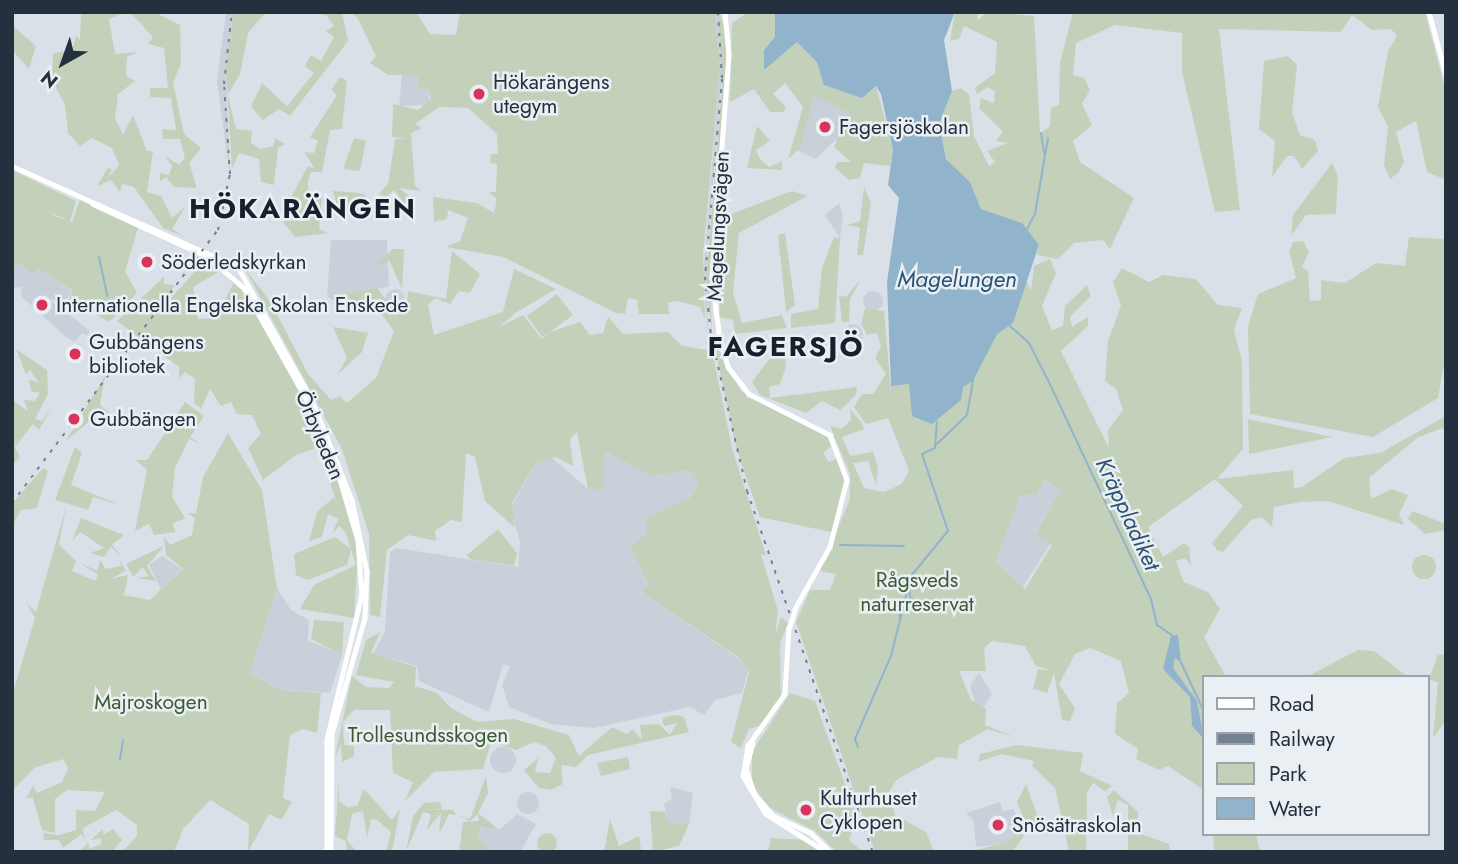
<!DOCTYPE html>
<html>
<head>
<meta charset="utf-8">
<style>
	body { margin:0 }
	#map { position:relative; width:1458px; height:864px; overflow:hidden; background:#dae0e7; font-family:Jost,sans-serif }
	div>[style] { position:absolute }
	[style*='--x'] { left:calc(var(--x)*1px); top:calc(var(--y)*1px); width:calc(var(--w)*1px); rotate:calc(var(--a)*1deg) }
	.built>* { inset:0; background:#c8d0d9 }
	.round { border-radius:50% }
	.green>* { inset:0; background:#c3d1bb }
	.water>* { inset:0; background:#91b3cb }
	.stream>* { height:2px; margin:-1px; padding:0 1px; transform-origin:1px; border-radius:1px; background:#91b3cb }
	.secondary>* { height:4.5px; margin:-2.25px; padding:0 2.25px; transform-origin:2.25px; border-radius:2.25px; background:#fff }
	.rail>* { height:2px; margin-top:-1px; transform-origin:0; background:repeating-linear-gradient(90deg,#738191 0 3.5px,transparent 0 10.5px) }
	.secondary-bridge>* { height:4.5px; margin:-2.25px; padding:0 2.25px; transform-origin:2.25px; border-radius:2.25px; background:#fff }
	.dots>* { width:19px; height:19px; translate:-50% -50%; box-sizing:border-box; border:4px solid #eaeff4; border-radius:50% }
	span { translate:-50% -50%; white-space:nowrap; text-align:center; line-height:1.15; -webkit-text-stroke:5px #eaeff4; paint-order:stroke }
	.poi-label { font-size:21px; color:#24303e }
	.left { translate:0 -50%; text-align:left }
	.street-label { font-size:21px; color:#24303e }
	.park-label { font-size:21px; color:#3c5a30 }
	.water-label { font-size:23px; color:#2b5374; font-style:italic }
	.district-label { font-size:28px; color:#16212e; font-weight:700; letter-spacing:2px }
	.frame { position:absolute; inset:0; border:14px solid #24303e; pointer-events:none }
	.legend { position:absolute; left:1202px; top:675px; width:228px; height:161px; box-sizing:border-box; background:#eaeff4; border:2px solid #9ba3ab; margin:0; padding:9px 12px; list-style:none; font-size:21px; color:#24303e }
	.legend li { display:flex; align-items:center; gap:14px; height:35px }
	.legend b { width:35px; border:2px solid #9ba3ab }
	.north { position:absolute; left:28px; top:28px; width:70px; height:70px; -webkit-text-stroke:5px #eaeff4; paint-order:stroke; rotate:220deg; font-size:19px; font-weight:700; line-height:28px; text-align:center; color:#24303e }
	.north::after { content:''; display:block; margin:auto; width:24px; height:32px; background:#24303e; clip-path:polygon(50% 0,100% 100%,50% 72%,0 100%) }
</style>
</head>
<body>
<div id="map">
	<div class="built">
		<i style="clip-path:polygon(226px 12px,234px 12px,226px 66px,230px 179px,217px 80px)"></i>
		<i style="clip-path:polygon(715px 12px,719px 12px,723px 65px,707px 251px,708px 335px,703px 278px,720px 68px)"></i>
		<i style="clip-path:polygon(419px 74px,419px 89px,428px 89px,430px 105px,399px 106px,402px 75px)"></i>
		<i style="clip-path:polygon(814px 96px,849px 113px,844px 133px,815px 159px,797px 150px)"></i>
		<i style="clip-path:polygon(839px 203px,843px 215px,840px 238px,825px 215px)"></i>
		<i style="clip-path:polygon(331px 240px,387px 240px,389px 287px,327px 296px)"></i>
		<i style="clip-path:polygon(22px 264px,39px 267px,73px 292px,62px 303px,49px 299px,90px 331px,87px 336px,82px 333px,75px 342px,66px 337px,22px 297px,21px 287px,12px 288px,12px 268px)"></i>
		<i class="round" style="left:385px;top:289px;width:20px;height:20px"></i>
		<i class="round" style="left:863px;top:291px;width:20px;height:20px"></i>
		<i class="round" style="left:843px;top:324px;width:20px;height:20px"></i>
		<i style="clip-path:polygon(604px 452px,652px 476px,690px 470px,698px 484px,690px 498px,645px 518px,647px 533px,630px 547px,649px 587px,646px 595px,738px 658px,748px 671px,742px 693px,715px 700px,704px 715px,690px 707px,594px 728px,550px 724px,509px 707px,502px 685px,510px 667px,503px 664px,489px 712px,419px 681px,417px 666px,373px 654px,385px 632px,390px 552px,396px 548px,518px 567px,520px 541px,510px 509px,536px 463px,552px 458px,588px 489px,602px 489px)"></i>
		<i style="clip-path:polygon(1044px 479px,1060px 490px,1035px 534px,1050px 544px,1023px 587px,996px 562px,1020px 496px,1037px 494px)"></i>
		<i style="clip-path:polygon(162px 556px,182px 569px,161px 590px,149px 565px)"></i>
		<i style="clip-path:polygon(277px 588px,291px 610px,309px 620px,308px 640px,342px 655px,330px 693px,282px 690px,250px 673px)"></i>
		<i style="clip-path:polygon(979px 673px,992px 694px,983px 709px,977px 709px,970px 686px)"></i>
		<i class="round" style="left:490px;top:747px;width:26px;height:26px"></i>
		<i style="clip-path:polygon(670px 787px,693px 793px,689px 824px,668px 823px,664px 804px,672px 799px)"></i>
		<i class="round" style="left:517px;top:792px;width:22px;height:22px"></i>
		<i style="clip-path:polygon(1000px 802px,1002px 811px,1013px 809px,1024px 828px,1010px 843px,976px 847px,974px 821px,966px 813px)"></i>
		<i style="clip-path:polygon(517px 814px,536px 824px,520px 852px,483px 852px,476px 842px,483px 824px,500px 829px)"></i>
	</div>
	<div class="green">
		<i style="clip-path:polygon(126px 12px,109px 19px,115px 54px,138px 52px,127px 57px,126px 76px,135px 81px,118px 94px,115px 118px,123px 135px,133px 115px,147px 151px,153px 151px,147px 192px,161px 196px,172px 218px,186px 206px,172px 229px,185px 237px,163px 228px,134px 187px,122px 184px,120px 192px,111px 180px,97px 186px,108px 167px,112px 170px,107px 179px,119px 165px,112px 148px,92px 138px,80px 146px,68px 133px,65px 105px,52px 80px,53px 53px,72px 51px,76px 35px,80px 40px,81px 14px)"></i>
		<i style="clip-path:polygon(130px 12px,154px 12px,180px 25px,181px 64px,173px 83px,184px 134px,201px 148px,189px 163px,197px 188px,174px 187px,166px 177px,160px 181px,160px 173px,169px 175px,172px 166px,164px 155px,179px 165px,185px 158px,180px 139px,163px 139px,162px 129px,176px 130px,171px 98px,150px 97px,150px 88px,168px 88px,164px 48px,148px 44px,153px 37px)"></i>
		<i style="clip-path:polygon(234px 12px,266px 12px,248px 33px,240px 74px,228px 95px,236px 129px,252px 131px,251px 143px,261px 149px,273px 146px,275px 138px,285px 144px,278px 148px,274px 185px,261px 182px,259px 159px,239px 153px,232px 169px,226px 66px)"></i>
		<i style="clip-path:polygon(307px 12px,342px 12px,348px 41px,290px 116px,279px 109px,263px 120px,251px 107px,262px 83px,287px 106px,314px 73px,305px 66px,311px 55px,321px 61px,334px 37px,326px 31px,334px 26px,326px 15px)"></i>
		<i style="clip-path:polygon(348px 12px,416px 12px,430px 34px,456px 35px,460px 12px,715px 12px,720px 68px,703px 256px,705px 319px,700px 307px,677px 301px,668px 303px,669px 314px,639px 314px,637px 300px,628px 298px,625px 314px,616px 313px,503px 257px,446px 247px,460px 241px,468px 218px,448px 210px,447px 219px,434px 222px,433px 197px,477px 203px,494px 213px,497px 199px,489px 192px,496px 192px,497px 164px,490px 163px,491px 154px,498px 154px,497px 134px,468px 108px,439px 107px,415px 124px,422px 128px,411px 133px,415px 186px,422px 191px,399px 188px,409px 196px,405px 204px,394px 190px,386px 197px,379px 194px,388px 184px,395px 139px,407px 139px,392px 137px,393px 104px,418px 110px,431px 99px,428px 89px,418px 89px,419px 75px,388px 75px,370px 63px,376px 56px,357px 17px)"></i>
		<i style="clip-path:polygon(719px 12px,727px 36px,726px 67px,710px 279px,712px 335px,706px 279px,722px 87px)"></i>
		<i style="clip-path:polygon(748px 12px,798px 12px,764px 50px,764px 70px,795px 21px,876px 86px,893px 150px,890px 166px,864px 163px,860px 178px,849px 180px,835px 168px,837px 162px,851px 162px,834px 147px,849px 113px,814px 96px,801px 147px,788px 159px,803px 107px,785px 83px,773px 94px,786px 107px,783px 112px,770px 112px,754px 89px,730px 102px,732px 23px)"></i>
		<i style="clip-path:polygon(955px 12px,978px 12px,977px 21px,987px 12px,1034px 16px,1040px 134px,1050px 126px,1051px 108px,1059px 105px,1060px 63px,1073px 12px,1425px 12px,1446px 92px,1446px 180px,1427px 172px,1416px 121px,1396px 132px,1404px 162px,1398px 173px,1390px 179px,1384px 165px,1388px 127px,1378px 107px,1388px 51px,1397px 36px,1391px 29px,1372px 30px,1352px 15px,1341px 32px,1219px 29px,1240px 210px,1215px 212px,1182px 72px,1182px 33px,1115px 25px,1076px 43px,1073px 75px,1084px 78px,1090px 90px,1082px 104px,1092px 125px,1073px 141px,1080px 162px,1134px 198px,1110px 249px,1103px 240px,1074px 243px,1058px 259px,1037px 255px,1039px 245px,1022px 224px,981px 209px,970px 182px,946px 159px,939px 124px,952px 91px,961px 88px,969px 94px,974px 136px,989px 166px,995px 162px,987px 151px,1008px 143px,996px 141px,1003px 132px,979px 108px,981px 98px,994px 103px,995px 91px,987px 87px,977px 94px,975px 88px,995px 73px,997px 42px,964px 26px,959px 39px,950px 41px)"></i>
		<i style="clip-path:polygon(12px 25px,36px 46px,29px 69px,12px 50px)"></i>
		<i style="clip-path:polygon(1288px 56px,1297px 65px,1292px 112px,1300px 135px,1315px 140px,1318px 151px,1302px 169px,1294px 156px,1287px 156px,1272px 177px,1275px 141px,1259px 129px,1264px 61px)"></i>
		<i style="clip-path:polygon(340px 77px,347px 81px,342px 129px,330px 130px,322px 172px,311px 172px,308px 181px,308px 191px,322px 197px,319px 229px,328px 233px,295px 237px,280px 218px,308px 166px,315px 169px,304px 152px,314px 153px,318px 141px,310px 137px,337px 95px,331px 90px)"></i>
		<i style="clip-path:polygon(757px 126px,770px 141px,756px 150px,759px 158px,769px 167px,782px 161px,782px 170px,747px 168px)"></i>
		<i style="clip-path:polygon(354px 138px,366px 141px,360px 171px,343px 169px)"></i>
		<i style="clip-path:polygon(1332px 163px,1338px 176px,1336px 214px,1306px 215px,1291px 236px,1293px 215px)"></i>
		<i style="clip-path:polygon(12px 170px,76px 201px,70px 221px,49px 212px,55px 216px,72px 222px,80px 200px,138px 228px,125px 271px,137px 293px,109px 322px,69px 299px,73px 291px,39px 268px,32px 275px,22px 264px,12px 268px)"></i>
		<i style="clip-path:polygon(864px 187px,871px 203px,863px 255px,857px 255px,860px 228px,847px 225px,860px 221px)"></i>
		<i style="clip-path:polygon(333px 191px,359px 193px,366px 195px,359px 211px,339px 213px)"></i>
		<i style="clip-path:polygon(792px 191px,807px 196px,739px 233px,733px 292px,742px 323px,782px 315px,787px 328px,735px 334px,733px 320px,719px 317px,726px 216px)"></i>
		<i style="clip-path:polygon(785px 233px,795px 305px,786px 312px,778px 235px)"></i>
		<i style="clip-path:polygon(834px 237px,840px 238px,835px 323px,791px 328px,791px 314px,818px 309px,822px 268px)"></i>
		<i style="clip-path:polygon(1409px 237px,1444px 239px,1446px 353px,1438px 398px,1373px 437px,1250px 414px,1248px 326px,1258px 294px,1296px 278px,1289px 251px,1293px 242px,1303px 241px,1309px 252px,1302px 267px,1308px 271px,1310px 301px,1321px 300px,1321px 280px,1345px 283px,1376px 263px,1405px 266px)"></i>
		<i style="clip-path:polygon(393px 249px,404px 249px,402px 289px,389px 260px,374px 267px)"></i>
		<i style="clip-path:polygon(452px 251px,480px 274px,470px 293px,459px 291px,450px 304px,435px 298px,428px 305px,434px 335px,503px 312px,514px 269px,556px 289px,515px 313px,499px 327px,523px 315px,542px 339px,549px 333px,542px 337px,527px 316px,557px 294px,573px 315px,550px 332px,580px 322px,590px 335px,603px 333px,608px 317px,623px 334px,668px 332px,682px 346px,712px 351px,732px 448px,766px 556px,761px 554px,778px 611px,775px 636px,781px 617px,788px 623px,780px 643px,781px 700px,766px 724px,749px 729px,741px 748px,731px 742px,749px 672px,738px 657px,646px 595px,642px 588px,649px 586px,630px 547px,647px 533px,645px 518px,690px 498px,698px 484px,690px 470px,652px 476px,605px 452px,603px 489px,588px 489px,577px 432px,570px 439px,573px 466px,555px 457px,536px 463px,512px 503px,514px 527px,485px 501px,475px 457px,466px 453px,462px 522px,451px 520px,435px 531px,436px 541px,408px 535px,387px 550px,380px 617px,370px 615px,369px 534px,342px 449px,245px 269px,270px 301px,308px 374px,331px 400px,340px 396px,347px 403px,376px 378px,394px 331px,379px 311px,346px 308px,327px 296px,377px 288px,397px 314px,407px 304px,408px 291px,446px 299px)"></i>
		<i style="clip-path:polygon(evenodd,1050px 259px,1056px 273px,1042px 306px,1052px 330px,1063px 326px,1065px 306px,1087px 285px,1091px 296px,1070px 317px,1072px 327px,1088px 317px,1088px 326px,1061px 351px,1109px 448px,1108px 430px,1123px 410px,1116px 389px,1105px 381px,1108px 341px,1121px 306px,1113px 282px,1122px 268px,1149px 282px,1163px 275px,1196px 279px,1218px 305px,1242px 308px,1234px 330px,1242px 361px,1243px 449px,1217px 479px,1293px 470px,1294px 488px,1302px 487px,1344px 458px,1380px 453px,1446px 416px,1446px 432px,1442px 428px,1417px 438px,1369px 478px,1371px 499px,1392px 489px,1408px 495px,1399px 515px,1404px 525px,1328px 501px,1301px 502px,1274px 507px,1272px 527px,1262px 517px,1251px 520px,1223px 552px,1217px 550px,1212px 543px,1243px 506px,1215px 479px,1148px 527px,1163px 557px,1184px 543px,1189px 547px,1191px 566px,1185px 558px,1176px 561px,1184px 582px,1208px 592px,1220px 609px,1204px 637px,1226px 677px,1204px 677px,1204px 790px,1168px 766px,1159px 770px,1136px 759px,1138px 749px,1115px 734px,1117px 703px,1129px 693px,1121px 661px,1090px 648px,1075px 654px,1059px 684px,1075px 708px,1070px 721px,1062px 720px,1054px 673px,1047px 693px,1033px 689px,1038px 669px,1052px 671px,1036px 666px,1025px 646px,992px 641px,984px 648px,986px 671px,959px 671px,971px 700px,986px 709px,985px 725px,1016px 738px,988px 729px,959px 745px,957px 759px,938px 757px,896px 780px,888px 794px,895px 815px,926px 832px,934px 852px,875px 852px,796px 622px,810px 590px,830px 590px,836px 574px,820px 571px,850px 499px,850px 474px,830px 426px,841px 429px,851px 420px,850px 409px,862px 423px,864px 429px,842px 437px,850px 456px,873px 452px,878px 468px,876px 485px,868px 461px,853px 463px,864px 488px,884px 492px,902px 484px,909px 471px,888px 418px,866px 424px,854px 407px,862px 394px,873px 394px,886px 374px,875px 358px,881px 347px,877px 333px,867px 335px,861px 324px,865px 308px,884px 311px,891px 392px,891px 385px,938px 369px,1023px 274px,1031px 290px,1034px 266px,1050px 259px,1044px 479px,1060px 490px,1035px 535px,1052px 545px,1025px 589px,996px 562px,1020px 496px,1037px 494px,1044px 479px)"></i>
		<i style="clip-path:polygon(204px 261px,218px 272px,193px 287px,198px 319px,216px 318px,233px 284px,229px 279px,239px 285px,294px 381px,333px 466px,358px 550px,354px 618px,300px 609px,314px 585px,356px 565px,319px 447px,296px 455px,263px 480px,248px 448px,261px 434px,252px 415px,237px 414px,231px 402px,221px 406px,210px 389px,201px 409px,194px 403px,195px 379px,185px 372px,179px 378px,179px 367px,117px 321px,165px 276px,163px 284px,175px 285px,157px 314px)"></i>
		<i style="clip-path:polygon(861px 279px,850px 299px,849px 322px,842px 322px,839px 295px,846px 297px)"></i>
		<i style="clip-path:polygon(333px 327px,368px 333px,362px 352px,338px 374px,347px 358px)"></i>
		<i style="clip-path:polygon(713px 339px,741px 391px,813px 424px,834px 444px,823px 453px,829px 462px,841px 457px,846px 486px,831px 532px,760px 517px,737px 451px)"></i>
		<i style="clip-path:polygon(16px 349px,47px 370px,48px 394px,35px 419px,42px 421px,52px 406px,39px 430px,33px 424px,15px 447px,20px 457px,12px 465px,13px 448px,20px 437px,12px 447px,12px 400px,28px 411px,24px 400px,35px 401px,40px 393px,31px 391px,29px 379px,39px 383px,30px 370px,26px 374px)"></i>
		<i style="clip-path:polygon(773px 354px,785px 357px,786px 367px,780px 384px,769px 387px,770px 398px,857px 387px,856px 395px,840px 410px,822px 401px,806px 413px,760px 395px,752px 382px)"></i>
		<i style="clip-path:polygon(105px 376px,100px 405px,117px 420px,100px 428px,90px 421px,66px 441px)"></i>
		<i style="clip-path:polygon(185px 402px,204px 416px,190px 437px,201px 444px,189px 439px,175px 468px,172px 497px,185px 518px,172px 524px,176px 532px,154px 535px,149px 524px,135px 531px,147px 470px,136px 460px,147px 460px,169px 427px,161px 417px,171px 424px)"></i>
		<i style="clip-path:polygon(1248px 419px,1332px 437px,1249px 454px)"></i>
		<i style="clip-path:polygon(228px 433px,262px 490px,277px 588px,250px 673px,281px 690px,321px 693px,317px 733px,303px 729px,290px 735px,283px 798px,292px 802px,281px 820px,269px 814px,248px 852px,249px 824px,210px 800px,183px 829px,174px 852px,122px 852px,137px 836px,137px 825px,116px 810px,83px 828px,85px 842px,82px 834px,63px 848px,59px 840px,44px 840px,43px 833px,59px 835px,76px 830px,76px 810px,95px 811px,105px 792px,67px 790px,55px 799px,55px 833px,42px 830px,33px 798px,26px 798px,33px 786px,37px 793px,62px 782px,68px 768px,63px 759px,34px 768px,12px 791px,12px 696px,35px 618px,27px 604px,36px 612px,66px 507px,59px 545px,76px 561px,72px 571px,95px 581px,98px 575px,79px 562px,97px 571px,100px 560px,106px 569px,121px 566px,120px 560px,126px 571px,110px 579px,128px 575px,124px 595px,150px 600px,183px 569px,166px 555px,164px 536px,170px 545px,192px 535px,195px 519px,188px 513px,196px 513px,203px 477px)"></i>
		<i style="clip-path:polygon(75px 447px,82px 453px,71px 485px,120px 505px,93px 497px,88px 510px,55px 500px)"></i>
		<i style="clip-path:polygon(43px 468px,48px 471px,37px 508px,21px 510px,12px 526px,12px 504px)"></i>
		<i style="clip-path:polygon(334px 497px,348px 536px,340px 526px,332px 533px,339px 519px,328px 514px,322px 537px,309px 541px,317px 512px)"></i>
		<i style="clip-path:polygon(1412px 511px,1446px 524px,1446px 530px,1425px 534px,1408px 519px)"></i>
		<i style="clip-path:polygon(81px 518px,124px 535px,112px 545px,121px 556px,111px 547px,104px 557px,90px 553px,104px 548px,80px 532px,72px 541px)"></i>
		<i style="clip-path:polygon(498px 529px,517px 553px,514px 566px,470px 559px,467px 555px)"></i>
		<i style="clip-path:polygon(335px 537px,351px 549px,347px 565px,307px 580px,296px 575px,294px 554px)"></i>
		<i style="clip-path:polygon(164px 546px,147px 566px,156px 581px,137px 578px,148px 576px,143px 567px,133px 577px,126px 564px)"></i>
		<i class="round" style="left:1412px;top:555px;width:24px;height:24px"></i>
		<i style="clip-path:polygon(314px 620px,344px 622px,342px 655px,311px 639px)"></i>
		<i style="clip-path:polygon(380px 632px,371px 653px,416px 667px,415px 686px,437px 693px,451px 708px,477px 722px,514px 719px,569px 735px,579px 756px,612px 727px,627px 734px,633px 729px,642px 740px,640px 725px,659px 724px,670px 735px,677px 723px,664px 726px,662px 718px,675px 715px,684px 717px,689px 732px,588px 755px,576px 767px,561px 765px,563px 784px,551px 790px,539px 788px,524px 770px,538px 758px,535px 772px,550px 773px,556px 758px,546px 746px,534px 742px,516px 750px,491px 742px,483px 769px,434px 772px,405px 801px,413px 782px,393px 773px,390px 710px,354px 710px,343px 722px,344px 745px,354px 746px,354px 756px,342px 762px,341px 744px,335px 757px,352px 676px,366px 687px,389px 688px,394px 682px,356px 675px,366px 640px)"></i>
		<i style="clip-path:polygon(1358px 650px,1374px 651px,1408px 677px,1306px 677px)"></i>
		<i style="clip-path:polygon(1446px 654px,1446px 720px,1433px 738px,1438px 683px,1429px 679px,1438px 655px)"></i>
		<i style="clip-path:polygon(790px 693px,815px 701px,857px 818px,849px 840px,863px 852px,837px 852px,815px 831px,770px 808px,752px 785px,752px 752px)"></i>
		<i style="clip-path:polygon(1017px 745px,1083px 753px,1080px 771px,1112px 786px,1105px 791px,1093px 783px,1087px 792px,1086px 852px,1069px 852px,1055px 788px,1032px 766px,1034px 761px,1001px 754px,978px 762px,980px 754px)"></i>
		<i style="clip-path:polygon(628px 757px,630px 769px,601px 776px,597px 763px)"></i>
		<i style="clip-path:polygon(486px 776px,488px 793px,478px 813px,497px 828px,481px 827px,477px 839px,485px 844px,484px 852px,459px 852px,463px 822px,479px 821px,478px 814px,470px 821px,459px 816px,470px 819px)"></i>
		<i style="clip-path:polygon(339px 778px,339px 801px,347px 807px,357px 806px,364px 789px,392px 820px,400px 809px,392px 852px,386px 851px,391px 832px,377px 820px,371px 819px,367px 838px,363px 811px,352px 814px,347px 840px,357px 852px,347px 852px,346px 841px,335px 836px)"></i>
		<i style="clip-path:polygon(1026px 784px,1038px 817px,1012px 852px,967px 852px,1008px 842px,1026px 825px,1017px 802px)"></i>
		<i style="clip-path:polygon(1114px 790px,1138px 812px,1138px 833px,1169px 844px,1170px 852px,1128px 852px,1128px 805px,1118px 800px,1113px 816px,1107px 797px)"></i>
		<i style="clip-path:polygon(424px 803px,440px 802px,442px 809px,424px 809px,453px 810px,456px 815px,449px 814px,439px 834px,441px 813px,427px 830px,431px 814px,423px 812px,406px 852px,413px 816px)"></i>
		<i style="clip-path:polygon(650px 811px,665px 812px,669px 823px,689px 824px,679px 846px,653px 852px)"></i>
		<i style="clip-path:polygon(610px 819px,619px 846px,639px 836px,641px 850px,604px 852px)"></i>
		<i style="clip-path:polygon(103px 829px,103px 835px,113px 829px,122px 840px,114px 850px,79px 852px,88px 843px,90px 849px,101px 844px,101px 838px,91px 840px)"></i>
		<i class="round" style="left:537px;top:833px;width:20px;height:20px"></i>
		<i style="clip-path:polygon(1213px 834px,1256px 834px,1260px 852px,1214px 852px)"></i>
		<i style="clip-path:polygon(771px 838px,807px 840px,820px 852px,768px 852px)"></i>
	</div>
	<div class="water">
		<i style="clip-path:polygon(775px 12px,955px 12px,944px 40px,952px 91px,939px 124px,946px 159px,970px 182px,981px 209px,1022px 223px,1039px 245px,1013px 323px,997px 334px,973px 381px,963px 387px,961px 400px,932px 424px,912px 416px,909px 384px,891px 386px,887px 282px,899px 198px,888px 185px,893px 150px,881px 94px,876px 86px,862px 98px,824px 85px,817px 62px,797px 42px,764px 70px,764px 50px,775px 37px)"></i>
		<i style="clip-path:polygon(1178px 635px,1181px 662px,1175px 658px,1173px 668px,1197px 701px,1204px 739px,1192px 726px,1190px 697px,1163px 669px,1171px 636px)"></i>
	</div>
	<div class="stream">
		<i style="--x:1041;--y:133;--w:20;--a:81"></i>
		<i style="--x:1027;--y:229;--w:17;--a:-62"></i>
		<i style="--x:1035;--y:214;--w:77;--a:-80.3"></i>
		<i style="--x:99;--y:257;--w:40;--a:78"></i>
		<i style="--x:1010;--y:326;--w:25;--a:42"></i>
		<i style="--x:1029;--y:343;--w:39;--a:63"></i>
		<i style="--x:1047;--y:378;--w:244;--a:64.8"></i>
		<i style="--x:1151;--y:599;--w:27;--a:77"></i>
		<i style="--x:1157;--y:625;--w:18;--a:34"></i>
		<i style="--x:937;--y:444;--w:42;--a:-44"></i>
		<i style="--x:967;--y:415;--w:35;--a:-80"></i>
		<i style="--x:840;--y:545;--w:64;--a:0.9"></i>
		<i style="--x:899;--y:616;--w:18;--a:-49"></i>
		<i style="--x:911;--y:602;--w:14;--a:-98"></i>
		<i style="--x:1180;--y:660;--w:57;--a:65.2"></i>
		<i style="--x:858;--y:747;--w:9;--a:-111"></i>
		<i style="--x:855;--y:739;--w:90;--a:-66.6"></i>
		<i style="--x:891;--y:656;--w:82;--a:-76"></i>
		<i style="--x:911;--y:576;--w:58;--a:-50.6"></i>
		<i style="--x:948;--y:531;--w:81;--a:-108.7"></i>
		<i style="--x:922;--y:454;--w:14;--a:-25"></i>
		<i style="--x:935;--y:448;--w:26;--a:-86"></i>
		<i style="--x:120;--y:759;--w:19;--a:-81"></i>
	</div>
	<div class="secondary">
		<i style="--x:725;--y:12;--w:43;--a:84.7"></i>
		<i style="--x:729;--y:55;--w:223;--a:94.4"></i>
		<i style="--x:712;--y:277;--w:64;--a:82.8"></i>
		<i style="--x:720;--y:340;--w:28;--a:73"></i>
		<i style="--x:728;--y:367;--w:34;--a:52"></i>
		<i style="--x:749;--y:394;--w:91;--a:26.8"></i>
		<i style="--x:830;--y:435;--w:48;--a:69.3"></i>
		<i style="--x:847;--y:480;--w:69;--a:104.2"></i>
		<i style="--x:830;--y:547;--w:71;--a:119.4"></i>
		<i style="--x:1429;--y:12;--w:65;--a:74.9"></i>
		<i style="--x:12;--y:166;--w:248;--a:24.1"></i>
		<i style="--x:238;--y:267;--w:152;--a:60.9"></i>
		<i style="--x:312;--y:400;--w:108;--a:68.2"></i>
		<i style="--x:352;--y:500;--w:74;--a:78.2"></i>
		<i style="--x:367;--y:572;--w:46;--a:92.5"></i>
		<i style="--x:365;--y:618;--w:121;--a:105.9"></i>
		<i style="--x:332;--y:734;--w:118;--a:90.5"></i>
		<i style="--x:93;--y:204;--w:127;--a:24.7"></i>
		<i style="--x:208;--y:257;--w:48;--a:40.7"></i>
		<i style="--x:244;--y:288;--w:131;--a:60.7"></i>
		<i style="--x:308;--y:402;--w:73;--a:66.6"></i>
		<i style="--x:337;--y:469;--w:74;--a:73.5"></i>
		<i style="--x:358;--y:540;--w:55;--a:85.8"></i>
		<i style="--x:362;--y:595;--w:149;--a:103.6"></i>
		<i style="--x:327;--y:740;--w:112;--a:90"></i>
		<i style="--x:789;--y:628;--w:66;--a:93.5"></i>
		<i style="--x:785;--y:694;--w:64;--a:125.4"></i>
		<i style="--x:748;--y:746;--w:30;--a:99"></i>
		<i style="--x:743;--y:776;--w:44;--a:58.8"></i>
		<i style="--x:766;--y:814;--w:71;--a:32.3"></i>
		<i style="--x:753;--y:743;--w:27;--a:105"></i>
		<i style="--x:746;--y:769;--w:28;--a:71"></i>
		<i style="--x:755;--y:795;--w:28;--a:48"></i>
		<i style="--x:774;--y:816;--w:41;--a:24.7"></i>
		<i style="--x:811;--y:833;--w:28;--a:44"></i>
	</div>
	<div class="rail">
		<i style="--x:718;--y:12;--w:67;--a:86.6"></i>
		<i style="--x:722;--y:79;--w:199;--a:94.9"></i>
		<i style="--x:705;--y:277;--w:59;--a:84.2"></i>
		<i style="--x:711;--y:336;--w:159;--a:76.9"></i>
		<i style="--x:747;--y:491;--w:382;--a:70.8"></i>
		<i style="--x:12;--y:503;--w:342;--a:-53"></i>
		<i style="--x:218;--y:230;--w:57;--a:-77.9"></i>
		<i style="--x:230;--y:174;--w:90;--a:-93.8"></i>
		<i style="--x:224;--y:84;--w:72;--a:-83.7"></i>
	</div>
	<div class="secondary-bridge">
		<i style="--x:789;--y:628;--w:20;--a:-72"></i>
	</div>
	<div class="dots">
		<i style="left:479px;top:94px;background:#d9325b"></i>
		<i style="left:825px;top:127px;background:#d9325b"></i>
		<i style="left:147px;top:262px;background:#d9325b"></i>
		<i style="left:42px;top:305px;background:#d9325b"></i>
		<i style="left:75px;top:354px;background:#d9325b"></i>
		<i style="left:74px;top:419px;background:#d9325b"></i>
		<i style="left:806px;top:810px;background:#d9325b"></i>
		<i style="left:998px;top:825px;background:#d9325b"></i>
	</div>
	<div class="poi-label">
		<span class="left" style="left:493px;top:94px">Hökarängens<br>utegym</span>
		<span class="left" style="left:839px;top:127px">Fagersjöskolan</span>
		<span class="left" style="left:161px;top:262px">Söderledskyrkan</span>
		<span class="left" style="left:56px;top:305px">Internationella Engelska Skolan Enskede</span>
		<span class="left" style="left:89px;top:354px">Gubbängens<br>bibliotek</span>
		<span class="left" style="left:90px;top:419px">Gubbängen</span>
		<span class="left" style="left:820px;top:810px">Kulturhuset<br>Cyklopen</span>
		<span class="left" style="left:1012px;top:825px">Snösätraskolan</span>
	</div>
	<div class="street-label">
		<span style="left:718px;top:226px;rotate:-87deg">Magelungsvägen</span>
		<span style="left:320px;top:435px;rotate:67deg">Örbyleden</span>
	</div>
	<div class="park-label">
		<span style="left:917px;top:592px">Rågsveds<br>naturreservat</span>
		<span style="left:151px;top:702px">Majroskogen</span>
		<span style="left:428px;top:735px">Trollesundsskogen</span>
	</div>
	<div class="water-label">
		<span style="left:957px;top:279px">Magelungen</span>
		<span style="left:1128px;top:514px;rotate:65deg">Kräppladiket</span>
	</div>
	<div class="district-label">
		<span style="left:303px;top:209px">HÖKARÄNGEN</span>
		<span style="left:786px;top:347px">FAGERSJÖ</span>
	</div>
	<div class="frame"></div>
	<ul class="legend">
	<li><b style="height:9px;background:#fff"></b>Road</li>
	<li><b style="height:9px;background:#738191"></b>Railway</li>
	<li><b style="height:19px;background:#c3d1bb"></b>Park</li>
	<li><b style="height:19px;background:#91b3cb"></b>Water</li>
	</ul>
	<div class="north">N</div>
</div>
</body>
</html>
